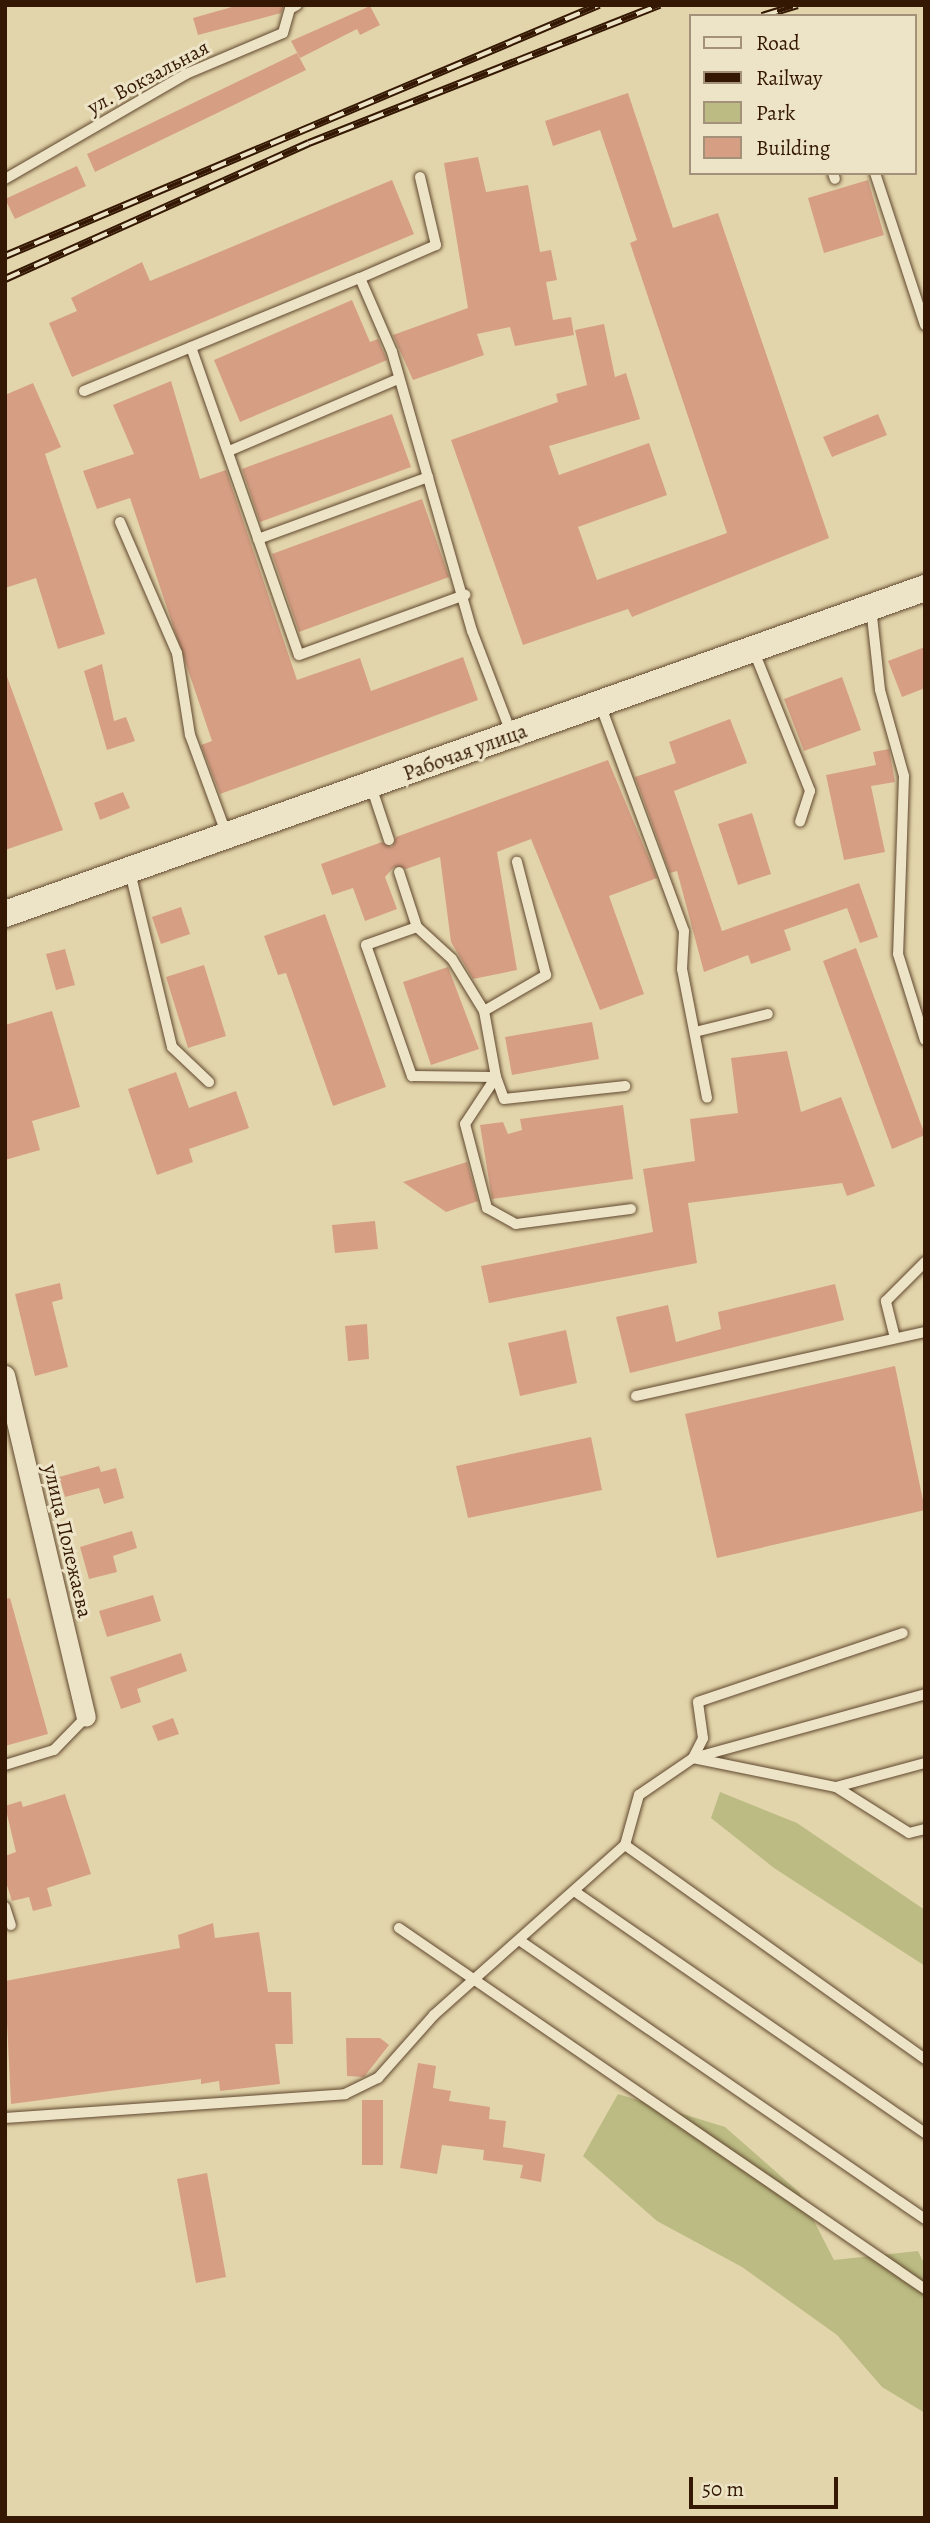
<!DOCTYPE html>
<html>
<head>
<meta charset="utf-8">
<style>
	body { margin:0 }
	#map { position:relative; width:930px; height:2523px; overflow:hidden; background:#e3d5ab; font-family:Alegreya,serif }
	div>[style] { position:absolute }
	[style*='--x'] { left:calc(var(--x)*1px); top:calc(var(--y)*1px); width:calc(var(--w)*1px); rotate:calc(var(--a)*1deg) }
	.green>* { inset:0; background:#bbbb83 }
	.building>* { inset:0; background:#d69f84 }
	.roads { filter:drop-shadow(0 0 2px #60472d) drop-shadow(0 0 2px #60472d) }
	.lane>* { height:10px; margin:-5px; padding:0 5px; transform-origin:5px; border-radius:5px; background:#ede4c8 }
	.street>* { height:19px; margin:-9.5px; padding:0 9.5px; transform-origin:9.5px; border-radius:9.5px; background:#ede4c8 }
	.secondary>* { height:26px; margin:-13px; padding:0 13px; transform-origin:13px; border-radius:13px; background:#ede4c8 }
	.rail>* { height:8px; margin-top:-4px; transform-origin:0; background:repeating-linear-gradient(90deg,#ede4c8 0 16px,#341803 0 32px); box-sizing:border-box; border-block:2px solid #341803 }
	span { translate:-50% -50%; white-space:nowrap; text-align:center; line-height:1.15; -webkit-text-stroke:6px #ede4c8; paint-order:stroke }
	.street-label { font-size:21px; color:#341803 }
	.frame { position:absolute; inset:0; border:7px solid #341803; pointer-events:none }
	.legend { position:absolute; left:689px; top:14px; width:228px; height:161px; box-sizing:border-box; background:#ede4c8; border:2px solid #a39279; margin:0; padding:9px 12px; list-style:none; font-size:21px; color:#341803 }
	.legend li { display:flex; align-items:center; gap:14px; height:35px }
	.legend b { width:35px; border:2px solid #a39279 }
	.scale { position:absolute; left:689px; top:2477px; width:149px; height:32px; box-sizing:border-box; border:4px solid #341803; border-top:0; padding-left:9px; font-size:21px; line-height:24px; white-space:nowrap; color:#341803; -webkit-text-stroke:5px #ede4c8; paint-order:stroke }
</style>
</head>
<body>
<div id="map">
	<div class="green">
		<i style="clip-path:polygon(720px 1792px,797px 1823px,925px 1910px,925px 1966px,774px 1868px,711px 1818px)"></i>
		<i style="clip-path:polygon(618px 2094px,725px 2127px,799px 2192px,834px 2260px,918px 2251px,925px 2265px,925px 2413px,882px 2387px,837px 2335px,742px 2267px,657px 2221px,583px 2156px)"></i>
	</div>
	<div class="building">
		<i style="clip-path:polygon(239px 5px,284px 5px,281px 13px,198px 35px,193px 18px)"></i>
		<i style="clip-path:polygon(370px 6px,380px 25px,360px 35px,357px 29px,300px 58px,291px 41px)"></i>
		<i style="clip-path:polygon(297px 53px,306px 70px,95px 172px,87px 154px)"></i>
		<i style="clip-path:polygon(628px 93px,673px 228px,718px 213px,829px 538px,632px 617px,628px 609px,523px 645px,451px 440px,558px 402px,556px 394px,587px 385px,575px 330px,604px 324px,615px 377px,626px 373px,640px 419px,549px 446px,559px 475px,649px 443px,667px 495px,578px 527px,597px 580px,727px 533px,630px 243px,637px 240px,600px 130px,553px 146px,545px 121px)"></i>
		<i style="clip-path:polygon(478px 157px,486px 192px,528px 185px,540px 252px,551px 250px,557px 280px,546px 282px,553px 320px,571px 317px,574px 335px,515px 346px,510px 327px,477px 334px,484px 355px,413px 380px,393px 335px,468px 308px,444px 163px)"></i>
		<i style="clip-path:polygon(77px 166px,86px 186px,15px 219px,5px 199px)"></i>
		<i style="clip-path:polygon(392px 180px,414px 234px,72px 377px,49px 323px,77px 311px,71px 298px,142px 262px,150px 281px)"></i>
		<i style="clip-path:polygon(868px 180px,884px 235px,824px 253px,808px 198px)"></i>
		<i style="clip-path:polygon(352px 300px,370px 342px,378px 339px,387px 360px,240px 422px,214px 360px)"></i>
		<i style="clip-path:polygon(171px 381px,200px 479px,226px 470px,297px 680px,360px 658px,371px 691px,463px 657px,478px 700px,220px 794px,201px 745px,212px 741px,130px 498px,97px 509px,83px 471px,134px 454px,113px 405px)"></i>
		<i style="clip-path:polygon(33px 383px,61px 447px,45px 454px,105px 634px,58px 649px,36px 578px,5px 588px,5px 395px)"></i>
		<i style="clip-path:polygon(392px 414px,411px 467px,260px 522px,242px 469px)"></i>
		<i style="clip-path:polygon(878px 414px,887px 435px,832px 457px,823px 437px)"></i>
		<i style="clip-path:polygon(422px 499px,449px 577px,299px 632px,272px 554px)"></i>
		<i style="clip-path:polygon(925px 647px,925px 688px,902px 697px,888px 661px)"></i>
		<i style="clip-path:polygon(102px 664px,114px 721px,126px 717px,135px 741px,107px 750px,84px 671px)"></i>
		<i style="clip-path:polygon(5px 671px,63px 830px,5px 850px)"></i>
		<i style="clip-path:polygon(842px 677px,861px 730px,804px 751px,784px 699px)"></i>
		<i style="clip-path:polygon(730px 719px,747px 763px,674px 791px,722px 931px,859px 883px,878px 937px,860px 943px,847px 908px,784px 930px,791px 950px,751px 964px,748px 955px,704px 972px,677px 871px,670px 873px,635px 777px,676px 763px,669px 742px)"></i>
		<i style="clip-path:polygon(889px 749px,895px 782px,871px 786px,885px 852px,844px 860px,826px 775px,876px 765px,873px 752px)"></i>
		<i style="clip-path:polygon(608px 760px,657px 878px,609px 896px,644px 994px,600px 1010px,531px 839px,497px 852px,517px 970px,473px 979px,451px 942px,440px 857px,406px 869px,394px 867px,385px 877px,397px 909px,365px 921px,353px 888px,332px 895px,321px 864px,382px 842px,392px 847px,396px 837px)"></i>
		<i style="clip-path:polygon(123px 792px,130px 808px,100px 820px,94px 803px)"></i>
		<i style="clip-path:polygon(752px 813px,771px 874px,738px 885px,718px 824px)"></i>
		<i style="clip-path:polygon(181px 907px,190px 934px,161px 944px,152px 917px)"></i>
		<i style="clip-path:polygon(325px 914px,386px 1087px,333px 1106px,286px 973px,278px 975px,264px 936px)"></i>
		<i style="clip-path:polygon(856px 948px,925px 1135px,892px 1149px,823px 961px)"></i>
		<i style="clip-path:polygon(65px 949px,75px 985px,56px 990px,46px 954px)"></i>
		<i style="clip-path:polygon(204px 965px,226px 1036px,188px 1048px,166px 977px)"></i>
		<i style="clip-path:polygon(448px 967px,479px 1049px,431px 1065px,403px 982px)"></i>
		<i style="clip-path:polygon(52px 1011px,80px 1107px,32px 1121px,40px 1150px,5px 1160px,5px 1025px)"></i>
		<i style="clip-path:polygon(592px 1022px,599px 1059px,512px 1075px,505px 1037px)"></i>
		<i style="clip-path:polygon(787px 1051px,801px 1112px,841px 1097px,875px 1186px,847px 1196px,842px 1183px,688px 1203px,697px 1263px,489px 1303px,481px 1266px,653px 1232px,643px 1169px,695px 1161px,690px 1119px,738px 1113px,731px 1058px)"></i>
		<i style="clip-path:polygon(176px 1072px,189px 1108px,236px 1091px,249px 1128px,189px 1149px,193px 1162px,157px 1175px,128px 1089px)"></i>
		<i style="clip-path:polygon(623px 1105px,633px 1179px,492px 1199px,480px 1125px,503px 1122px,508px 1134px,522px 1130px,520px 1119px)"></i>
		<i style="clip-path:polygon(467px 1162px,478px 1201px,446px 1212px,403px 1182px)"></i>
		<i style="clip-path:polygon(375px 1221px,378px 1249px,335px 1253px,332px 1225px)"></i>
		<i style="clip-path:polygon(60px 1283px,63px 1299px,52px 1302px,68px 1367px,35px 1376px,15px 1294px)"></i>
		<i style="clip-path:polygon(835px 1284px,844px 1320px,630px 1373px,616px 1317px,668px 1305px,676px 1342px,721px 1329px,718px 1312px)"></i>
		<i style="clip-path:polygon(367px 1324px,369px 1359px,348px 1361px,345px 1326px)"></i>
		<i style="clip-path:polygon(566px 1330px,577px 1383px,520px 1396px,508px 1343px)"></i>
		<i style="clip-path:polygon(895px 1366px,925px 1510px,717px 1558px,685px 1414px)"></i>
		<i style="clip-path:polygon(591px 1437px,602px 1490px,468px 1518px,456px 1466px)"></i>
		<i style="clip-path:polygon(99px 1466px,101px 1472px,116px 1468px,124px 1498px,104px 1504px,99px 1488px,65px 1497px,59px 1477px)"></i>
		<i style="clip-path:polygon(132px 1531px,137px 1548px,113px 1556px,117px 1572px,89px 1579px,80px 1547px)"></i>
		<i style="clip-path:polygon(153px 1595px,161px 1621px,107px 1637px,99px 1611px)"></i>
		<i style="clip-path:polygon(10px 1598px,48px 1734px,5px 1746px,5px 1599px)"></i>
		<i style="clip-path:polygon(181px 1653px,187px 1671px,137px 1689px,141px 1702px,121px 1709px,110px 1677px)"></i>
		<i style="clip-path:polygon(173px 1718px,179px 1734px,158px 1741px,152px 1726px)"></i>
		<i style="clip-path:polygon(65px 1794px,91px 1874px,47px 1888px,52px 1906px,33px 1911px,29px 1897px,12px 1901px,5px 1879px,5px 1856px,16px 1852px,5px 1806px,21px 1801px,23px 1807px)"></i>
		<i style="clip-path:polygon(213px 1923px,215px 1938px,259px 1932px,268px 1992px,291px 1992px,293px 2044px,275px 2044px,280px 2084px,220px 2091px,219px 2081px,201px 2084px,201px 2079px,11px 2104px,5px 1981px,180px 1948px,178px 1935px)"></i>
		<i style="clip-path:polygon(346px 2038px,380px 2038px,389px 2045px,364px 2077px,347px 2076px)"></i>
		<i style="clip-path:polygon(418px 2063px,436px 2066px,433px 2088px,451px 2091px,449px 2101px,490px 2107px,489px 2119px,506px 2121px,503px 2147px,545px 2154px,541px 2182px,520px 2178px,523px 2165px,483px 2160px,484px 2150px,442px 2145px,437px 2174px,400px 2168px)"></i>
		<i style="clip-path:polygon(362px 2100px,383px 2100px,383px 2165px,362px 2165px)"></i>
		<i style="clip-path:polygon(207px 2173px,226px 2277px,196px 2283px,177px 2179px)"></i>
	</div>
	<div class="roads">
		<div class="lane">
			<i style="--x:833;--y:173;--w:6;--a:72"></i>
			<i style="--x:875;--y:173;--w:160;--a:71.8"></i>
			<i style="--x:420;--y:177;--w:70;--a:76.8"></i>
			<i style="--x:436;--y:245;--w:83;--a:156.5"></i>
			<i style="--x:360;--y:278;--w:81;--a:66.6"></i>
			<i style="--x:392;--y:352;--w:290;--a:74"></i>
			<i style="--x:472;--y:631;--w:111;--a:69"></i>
			<i style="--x:5;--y:179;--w:209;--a:-30.1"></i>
			<i style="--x:186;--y:74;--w:105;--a:-22.9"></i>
			<i style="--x:283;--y:33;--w:25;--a:-74"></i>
			<i style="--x:290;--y:9;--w:8;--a:-30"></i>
			<i style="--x:191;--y:347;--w:326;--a:70.7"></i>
			<i style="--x:299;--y:655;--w:177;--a:-19.9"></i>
			<i style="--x:84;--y:391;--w:298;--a:-22.3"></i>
			<i style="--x:229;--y:451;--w:184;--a:-23.1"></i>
			<i style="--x:120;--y:522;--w:143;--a:66.5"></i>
			<i style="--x:177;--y:653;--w:83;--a:81"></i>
			<i style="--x:190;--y:735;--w:104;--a:69.8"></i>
			<i style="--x:258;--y:539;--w:181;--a:-20"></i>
			<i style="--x:871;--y:607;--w:83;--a:83.8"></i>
			<i style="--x:880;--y:690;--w:89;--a:74.4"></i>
			<i style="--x:904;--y:776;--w:178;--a:91.9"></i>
			<i style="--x:898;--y:954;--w:90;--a:72.6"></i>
			<i style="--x:753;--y:649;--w:153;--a:68.1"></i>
			<i style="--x:810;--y:791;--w:32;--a:108"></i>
			<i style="--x:600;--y:704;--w:242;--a:69.7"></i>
			<i style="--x:684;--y:931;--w:38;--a:93"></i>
			<i style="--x:682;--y:969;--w:131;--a:79"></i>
			<i style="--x:371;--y:786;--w:57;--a:71.6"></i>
			<i style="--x:130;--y:872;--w:180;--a:76.5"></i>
			<i style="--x:172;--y:1047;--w:51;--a:43.4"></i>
			<i style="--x:399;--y:872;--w:58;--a:71.9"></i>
			<i style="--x:417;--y:927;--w:54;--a:160.6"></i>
			<i style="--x:366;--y:945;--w:139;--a:70.7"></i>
			<i style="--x:412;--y:1076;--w:84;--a:0.7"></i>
			<i style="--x:496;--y:1077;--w:23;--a:70"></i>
			<i style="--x:504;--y:1099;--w:122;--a:-6.1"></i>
			<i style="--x:417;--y:927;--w:47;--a:42.4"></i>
			<i style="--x:452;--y:959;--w:61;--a:58.4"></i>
			<i style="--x:484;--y:1011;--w:67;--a:79.7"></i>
			<i style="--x:496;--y:1077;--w:56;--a:123.4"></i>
			<i style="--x:465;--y:1124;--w:87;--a:75.3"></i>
			<i style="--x:487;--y:1208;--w:33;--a:29"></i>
			<i style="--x:516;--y:1224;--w:116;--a:-7.4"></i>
			<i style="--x:484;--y:1011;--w:72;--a:-30.1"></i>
			<i style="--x:546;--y:975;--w:117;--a:-104.4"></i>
			<i style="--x:695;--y:1032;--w:75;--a:-13.9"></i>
			<i style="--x:895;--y:1338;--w:38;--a:-104"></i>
			<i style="--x:886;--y:1301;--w:55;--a:-45"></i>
			<i style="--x:636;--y:1396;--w:296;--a:-12.5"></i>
			<i style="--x:697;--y:1757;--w:237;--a:-15.4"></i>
			<i style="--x:693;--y:1758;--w:146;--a:11.5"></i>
			<i style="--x:836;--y:1787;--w:86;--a:32.2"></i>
			<i style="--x:909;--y:1833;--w:16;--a:-14"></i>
			<i style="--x:5;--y:1765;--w:51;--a:-17"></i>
			<i style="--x:54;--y:1750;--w:46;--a:-45.9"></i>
			<i style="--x:836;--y:1787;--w:92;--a:-15.1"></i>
			<i style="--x:625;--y:1845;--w:369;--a:35.5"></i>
			<i style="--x:577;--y:1893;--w:423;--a:34.6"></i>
			<i style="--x:5;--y:1907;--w:19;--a:72"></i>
			<i style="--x:399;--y:1928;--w:638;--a:34.46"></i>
			<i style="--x:519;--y:1940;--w:493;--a:34.5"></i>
			<i style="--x:5;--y:2118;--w:341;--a:-4"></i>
			<i style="--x:345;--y:2094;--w:37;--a:-26"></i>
			<i style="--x:378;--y:2078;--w:84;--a:-48.4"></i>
			<i style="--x:434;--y:2015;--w:256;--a:-41.7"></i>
			<i style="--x:625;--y:1845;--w:52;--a:-74.4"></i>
			<i style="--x:639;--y:1795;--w:65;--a:-34.4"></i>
			<i style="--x:693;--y:1758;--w:22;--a:-63"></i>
			<i style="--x:703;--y:1738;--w:36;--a:-98"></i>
			<i style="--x:698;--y:1702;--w:216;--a:-18.6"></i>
		</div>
		<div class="street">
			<i style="--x:5;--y:1375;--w:351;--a:76.7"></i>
		</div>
		<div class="secondary">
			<i style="--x:5;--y:914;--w:976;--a:-19.51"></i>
		</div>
	</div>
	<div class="rail">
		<i style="--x:762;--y:16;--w:37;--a:-17"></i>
		<i style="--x:5;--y:256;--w:645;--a:-22.91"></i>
		<i style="--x:5;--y:279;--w:333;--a:-24.1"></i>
		<i style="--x:309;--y:143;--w:377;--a:-21.5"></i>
	</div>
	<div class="street-label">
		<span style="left:148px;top:77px;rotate:-28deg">ул. Вокзальная</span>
		<span style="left:465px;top:752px;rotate:-20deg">Рабочая улица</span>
		<span style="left:68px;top:1541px;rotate:77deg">улица Полежаева</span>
	</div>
	<div class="frame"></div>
	<ul class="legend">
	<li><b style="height:9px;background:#ede4c8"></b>Road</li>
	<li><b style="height:9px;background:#341803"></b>Railway</li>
	<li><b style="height:19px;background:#bbbb83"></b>Park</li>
	<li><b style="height:19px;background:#d69f84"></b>Building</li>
	</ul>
	<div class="scale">50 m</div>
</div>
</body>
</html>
